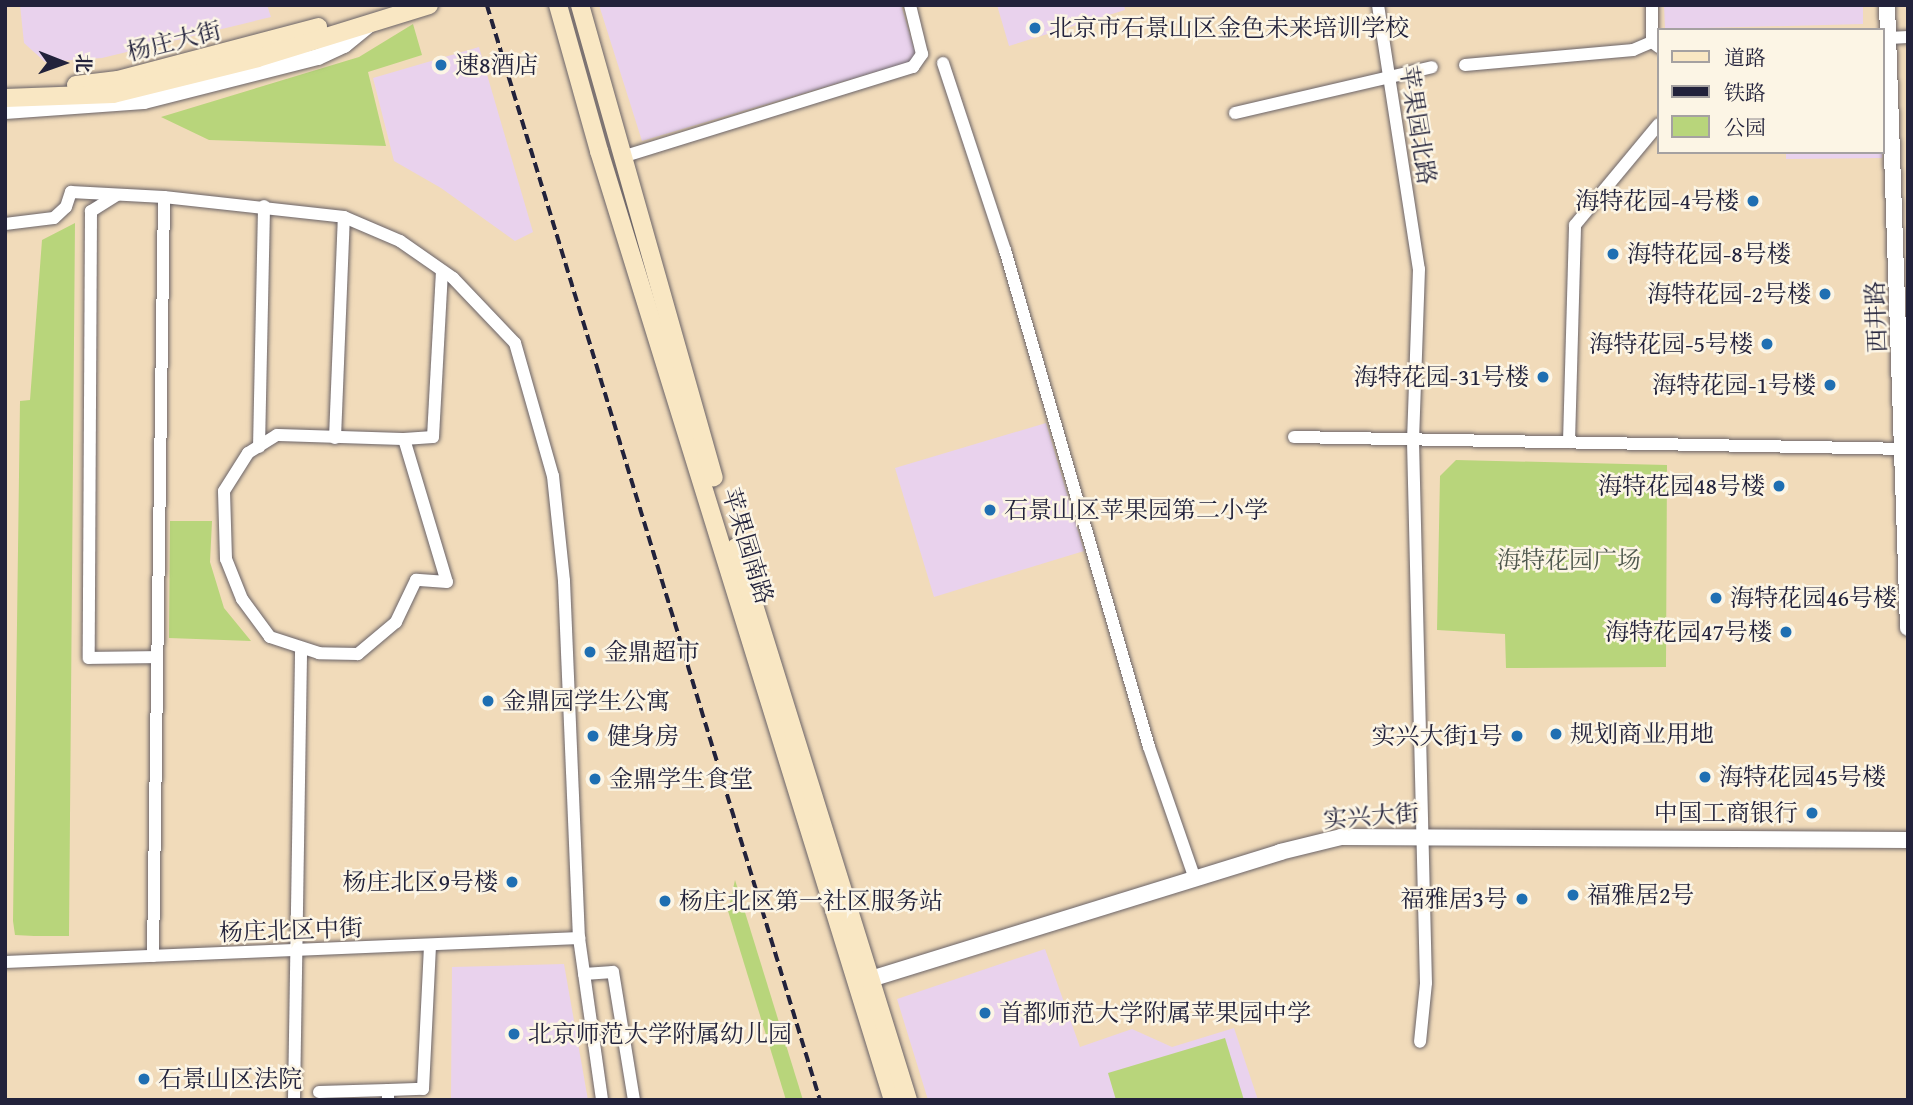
<!DOCTYPE html>
<html>
<head>
<meta charset="utf-8">
<style>
	body { margin:0 }
	#map { position:relative; width:1913px; height:1105px; overflow:hidden; background:#f1dbba; font-family:"Gentium Book Plus","Noto Serif SC",serif }
	div>[style] { position:absolute }
	[style*='--x'] { left:calc(var(--x)*1px); top:calc(var(--y)*1px); width:calc(var(--w)*1px); rotate:calc(var(--a)*1deg) }
	.built>* { inset:0; background:#e9d2ed }
	.green>* { inset:0; background:#b8d57b }
	.roads { filter:drop-shadow(0 0 2px #6a6367) drop-shadow(0 0 2px #6a6367) }
	.minor>* { height:12px; margin:-6px; padding:0 6px; transform-origin:6px; border-radius:6px; background:#fff }
	.tertiary>* { height:16px; margin:-8px; padding:0 8px; transform-origin:8px; border-radius:8px; background:#fff }
	.secondary>* { height:18px; margin:-9px; padding:0 9px; transform-origin:9px; border-radius:9px; background:#f9e7c3 }
	.rail>* { height:3.5px; margin-top:-1.75px; transform-origin:0; background:repeating-linear-gradient(90deg,#22223b 0 10px,transparent 0 15px) }
	.dots>* { width:19px; height:19px; translate:-50% -50%; box-sizing:border-box; border:4px solid #fcf5e5; border-radius:50% }
	span { translate:-50% -50%; white-space:nowrap; text-align:center; line-height:1.15; -webkit-text-stroke:5px #fcf5e5; paint-order:stroke }
	.poi-label { font-size:24px; color:#22223b }
	.left { translate:0 -50%; text-align:left }
	.right { translate:-100% -50%; text-align:right }
	.street-label { font-size:24px; color:#22223b }
	.park-label { font-size:24px; color:#4f584e }
	.frame { position:absolute; inset:0; border:7px solid #22223b; pointer-events:none }
	.legend { position:absolute; left:1657px; top:28px; width:228px; height:126px; box-sizing:border-box; background:#fcf5e5; border:2px solid #a5a1a1; margin:0; padding:9px 12px; list-style:none; font-size:21px; color:#22223b }
	.legend li { display:flex; align-items:center; gap:14px; height:35px }
	.legend b { width:35px; border:2px solid #a5a1a1 }
	.north { position:absolute; left:28px; top:28px; width:70px; height:70px; -webkit-text-stroke:5px #fcf5e5; paint-order:stroke; rotate:91deg; font-size:19px; font-weight:700; line-height:28px; text-align:center; color:#22223b }
	.north::after { content:''; display:block; margin:auto; width:24px; height:32px; background:#22223b; clip-path:polygon(50% 0,100% 100%,50% 72%,0 100%) }
</style>
</head>
<body>
<div id="map">
	<div class="built">
		<i style="clip-path:polygon(20px 5px,267px 5px,271px 17px,102px 58px,45px 62px,24px 43px)"></i>
		<i style="clip-path:polygon(599px 5px,901px 5px,915px 52px,912px 61px,642px 141px)"></i>
		<i style="clip-path:polygon(997px 5px,1124px 5px,1125px 10px,1009px 46px)"></i>
		<i style="clip-path:polygon(1664px 5px,1863px 5px,1863px 24px,1665px 29px)"></i>
		<i style="clip-path:polygon(479px 47px,533px 232px,515px 241px,441px 188px,394px 161px,373px 78px)"></i>
		<i style="clip-path:polygon(1786px 152px,1882px 152px,1882px 158px,1786px 159px)"></i>
		<i style="clip-path:polygon(1046px 423px,1084px 551px,934px 597px,895px 468px)"></i>
		<i style="clip-path:polygon(1045px 949px,1080px 1047px,1132px 1029px,1172px 1047px,1234px 1028px,1258px 1100px,928px 1100px,897px 999px)"></i>
		<i style="clip-path:polygon(564px 964px,588px 1100px,451px 1100px,452px 967px)"></i>
	</div>
	<div class="green">
		<i style="clip-path:polygon(413px 24px,422px 55px,368px 72px,386px 146px,209px 140px,161px 117px,359px 57px)"></i>
		<i style="clip-path:polygon(75px 223px,69px 936px,34px 936px,15px 935px,13px 921px,20px 401px,30px 400px,42px 240px)"></i>
		<i style="clip-path:polygon(1456px 460px,1667px 465px,1666px 667px,1506px 668px,1505px 634px,1437px 630px,1440px 476px)"></i>
		<i style="clip-path:polygon(170px 521px,212px 521px,210px 562px,224px 608px,251px 641px,169px 638px)"></i>
		<i style="clip-path:polygon(735px 880px,803px 1100px,786px 1100px,728px 911px)"></i>
		<i style="clip-path:polygon(1225px 1038px,1244px 1100px,1116px 1100px,1108px 1073px)"></i>
	</div>
	<div class="roads">
		<div class="minor">
			<i style="--x:1378;--y:5;--w:267;--a:81.2"></i>
			<i style="--x:1419;--y:269;--w:172;--a:92"></i>
			<i style="--x:1413;--y:441;--w:542;--a:88.63"></i>
			<i style="--x:1426;--y:983;--w:59;--a:95.8"></i>
			<i style="--x:1652;--y:5;--w:37;--a:90"></i>
			<i style="--x:1652;--y:42;--w:9;--a:36"></i>
			<i style="--x:1889;--y:38;--w:19;--a:-3"></i>
			<i style="--x:943;--y:63;--w:197;--a:71.7"></i>
			<i style="--x:1005;--y:250;--w:517;--a:73.84"></i>
			<i style="--x:1149;--y:747;--w:140;--a:70.8"></i>
			<i style="--x:1465;--y:65;--w:169;--a:-5.1"></i>
			<i style="--x:1633;--y:50;--w:21;--a:-23"></i>
			<i style="--x:1235;--y:113;--w:202;--a:-13.1"></i>
			<i style="--x:622;--y:157;--w:305;--a:-17.2"></i>
			<i style="--x:913;--y:67;--w:16;--a:-55"></i>
			<i style="--x:922;--y:54;--w:50;--a:-103.8"></i>
			<i style="--x:117;--y:195;--w:31;--a:148"></i>
			<i style="--x:91;--y:211;--w:447;--a:90.3"></i>
			<i style="--x:89;--y:658;--w:68;--a:-0.8"></i>
			<i style="--x:164;--y:197;--w:181;--a:6.3"></i>
			<i style="--x:344;--y:217;--w:61;--a:23.2"></i>
			<i style="--x:400;--y:241;--w:65;--a:34.9"></i>
			<i style="--x:453;--y:278;--w:90;--a:46.4"></i>
			<i style="--x:515;--y:343;--w:138;--a:74.1"></i>
			<i style="--x:553;--y:476;--w:106;--a:84"></i>
			<i style="--x:564;--y:581;--w:357;--a:87.6"></i>
			<i style="--x:579;--y:938;--w:164;--a:81.9"></i>
			<i style="--x:5;--y:224;--w:49;--a:-7"></i>
			<i style="--x:54;--y:218;--w:16;--a:-43"></i>
			<i style="--x:66;--y:207;--w:16;--a:-72"></i>
			<i style="--x:71;--y:192;--w:93;--a:3.1"></i>
			<i style="--x:164;--y:197;--w:759;--a:90.83"></i>
			<i style="--x:277;--y:435;--w:127;--a:1.8"></i>
			<i style="--x:404;--y:439;--w:149;--a:73.3"></i>
			<i style="--x:447;--y:582;--w:31;--a:-176"></i>
			<i style="--x:416;--y:580;--w:47;--a:115.5"></i>
			<i style="--x:396;--y:622;--w:50;--a:139.9"></i>
			<i style="--x:358;--y:654;--w:39;--a:-179"></i>
			<i style="--x:319;--y:653;--w:52;--a:-161.9"></i>
			<i style="--x:270;--y:637;--w:47;--a:-126.4"></i>
			<i style="--x:242;--y:599;--w:43;--a:-111.8"></i>
			<i style="--x:226;--y:559;--w:68;--a:-91.7"></i>
			<i style="--x:224;--y:491;--w:45;--a:-57.7"></i>
			<i style="--x:248;--y:453;--w:34;--a:-32"></i>
			<i style="--x:1294;--y:437;--w:614;--a:1.12"></i>
			<i style="--x:335;--y:438;--w:221;--a:-87.7"></i>
			<i style="--x:404;--y:439;--w:29;--a:-4"></i>
			<i style="--x:433;--y:437;--w:166;--a:-86.9"></i>
			<i style="--x:1569;--y:442;--w:217;--a:-88.4"></i>
			<i style="--x:1575;--y:225;--w:131;--a:-50.3"></i>
			<i style="--x:259;--y:447;--w:241;--a:-88.8"></i>
			<i style="--x:5;--y:962;--w:575;--a:-2.39"></i>
			<i style="--x:584;--y:974;--w:29;--a:-4"></i>
			<i style="--x:613;--y:972;--w:130;--a:80.7"></i>
			<i style="--x:388;--y:1090;--w:35;--a:-2"></i>
			<i style="--x:423;--y:1089;--w:144;--a:-87.2"></i>
			<i style="--x:319;--y:1092;--w:69;--a:-1.7"></i>
			<i style="--x:388;--y:1090;--w:10;--a:90"></i>
			<i style="--x:294;--y:1100;--w:452;--a:-89.1"></i>
		</div>
		<div class="tertiary">
			<i style="--x:1887;--y:5;--w:623;--a:88.07"></i>
			<i style="--x:5;--y:111;--w:139;--a:-4.1"></i>
			<i style="--x:144;--y:101;--w:179;--a:-14.2"></i>
			<i style="--x:318;--y:57;--w:29;--a:-25"></i>
			<i style="--x:344;--y:45;--w:32;--a:-39"></i>
			<i style="--x:861;--y:982;--w:439;--a:-17.2"></i>
			<i style="--x:1280;--y:852;--w:63;--a:-13.8"></i>
			<i style="--x:1341;--y:837;--w:567;--a:0.3"></i>
		</div>
		<div class="secondary">
			<i style="--x:558;--y:5;--w:152;--a:74.3"></i>
			<i style="--x:599;--y:151;--w:993;--a:72.79"></i>
			<i style="--x:580;--y:5;--w:491;--a:74.2"></i>
			<i style="--x:76;--y:85;--w:42;--a:-6.8"></i>
			<i style="--x:118;--y:80;--w:207;--a:-14.8"></i>
			<i style="--x:5;--y:98;--w:108;--a:-2.1"></i>
			<i style="--x:113;--y:94;--w:149;--a:-13.9"></i>
			<i style="--x:258;--y:58;--w:179;--a:-17.2"></i>
			<i style="--x:736;--y:547;--w:579;--a:72.72"></i>
		</div>
	</div>
	<div class="rail">
		<i style="--x:487;--y:5;--w:1145;--a:73.08"></i>
	</div>
	<div class="dots">
		<i style="left:1035px;top:28px;background:#1f6fb2"></i>
		<i style="left:441px;top:65px;background:#1f6fb2"></i>
		<i style="left:1753px;top:201px;background:#1f6fb2"></i>
		<i style="left:1613px;top:254px;background:#1f6fb2"></i>
		<i style="left:1825px;top:294px;background:#1f6fb2"></i>
		<i style="left:1767px;top:344px;background:#1f6fb2"></i>
		<i style="left:1543px;top:377px;background:#1f6fb2"></i>
		<i style="left:1830px;top:385px;background:#1f6fb2"></i>
		<i style="left:1779px;top:486px;background:#1f6fb2"></i>
		<i style="left:990px;top:510px;background:#1f6fb2"></i>
		<i style="left:1716px;top:598px;background:#1f6fb2"></i>
		<i style="left:1786px;top:632px;background:#1f6fb2"></i>
		<i style="left:590px;top:652px;background:#1f6fb2"></i>
		<i style="left:488px;top:701px;background:#1f6fb2"></i>
		<i style="left:1556px;top:734px;background:#1f6fb2"></i>
		<i style="left:593px;top:736px;background:#1f6fb2"></i>
		<i style="left:1517px;top:736px;background:#1f6fb2"></i>
		<i style="left:1705px;top:777px;background:#1f6fb2"></i>
		<i style="left:595px;top:779px;background:#1f6fb2"></i>
		<i style="left:1812px;top:813px;background:#1f6fb2"></i>
		<i style="left:512px;top:882px;background:#1f6fb2"></i>
		<i style="left:1573px;top:895px;background:#1f6fb2"></i>
		<i style="left:1522px;top:899px;background:#1f6fb2"></i>
		<i style="left:665px;top:901px;background:#1f6fb2"></i>
		<i style="left:985px;top:1013px;background:#1f6fb2"></i>
		<i style="left:514px;top:1034px;background:#1f6fb2"></i>
		<i style="left:144px;top:1079px;background:#1f6fb2"></i>
	</div>
	<div class="poi-label">
		<span class="left" style="left:1049px;top:28px">北京市石景山区金色未来培训学校</span>
		<span class="left" style="left:455px;top:65px">速8酒店</span>
		<span class="right" style="left:1739px;top:201px">海特花园-4号楼</span>
		<span class="left" style="left:1627px;top:254px">海特花园-8号楼</span>
		<span class="right" style="left:1811px;top:294px">海特花园-2号楼</span>
		<span class="right" style="left:1753px;top:344px">海特花园-5号楼</span>
		<span class="right" style="left:1529px;top:377px">海特花园-31号楼</span>
		<span class="right" style="left:1816px;top:385px">海特花园-1号楼</span>
		<span class="right" style="left:1765px;top:486px">海特花园48号楼</span>
		<span class="left" style="left:1004px;top:510px">石景山区苹果园第二小学</span>
		<span class="left" style="left:1730px;top:598px">海特花园46号楼</span>
		<span class="right" style="left:1772px;top:632px">海特花园47号楼</span>
		<span class="left" style="left:604px;top:652px">金鼎超市</span>
		<span class="left" style="left:502px;top:701px">金鼎园学生公寓</span>
		<span class="left" style="left:1570px;top:734px">规划商业用地</span>
		<span class="left" style="left:607px;top:736px">健身房</span>
		<span class="right" style="left:1503px;top:736px">实兴大街1号</span>
		<span class="left" style="left:1719px;top:777px">海特花园45号楼</span>
		<span class="left" style="left:609px;top:779px">金鼎学生食堂</span>
		<span class="right" style="left:1798px;top:813px">中国工商银行</span>
		<span class="right" style="left:498px;top:882px">杨庄北区9号楼</span>
		<span class="left" style="left:1587px;top:895px">福雅居2号</span>
		<span class="right" style="left:1508px;top:899px">福雅居3号</span>
		<span class="left" style="left:679px;top:901px">杨庄北区第一社区服务站</span>
		<span class="left" style="left:999px;top:1013px">首都师范大学附属苹果园中学</span>
		<span class="left" style="left:528px;top:1034px">北京师范大学附属幼儿园</span>
		<span class="left" style="left:158px;top:1079px">石景山区法院</span>
	</div>
	<div class="street-label">
		<span style="left:174px;top:41px;rotate:-14deg">杨庄大街</span>
		<span style="left:1418px;top:125px;rotate:81deg">苹果园北路</span>
		<span style="left:1876px;top:317px;rotate:-92deg">西井路</span>
		<span style="left:748px;top:546px;rotate:73deg">苹果园南路</span>
		<span style="left:1371px;top:816px;rotate:-4deg">实兴大街</span>
		<span style="left:291px;top:930px;rotate:-2deg">杨庄北区中街</span>
	</div>
	<div class="park-label">
		<span style="left:1569px;top:560px">海特花园广场</span>
	</div>
	<div class="frame"></div>
	<ul class="legend">
	<li><b style="height:9px;background:#f9e7c3"></b>道路</li>
	<li><b style="height:9px;background:#22223b"></b>铁路</li>
	<li><b style="height:19px;background:#b8d57b"></b>公园</li>
	</ul>
	<div class="north">北</div>
</div>
</body>
</html>
